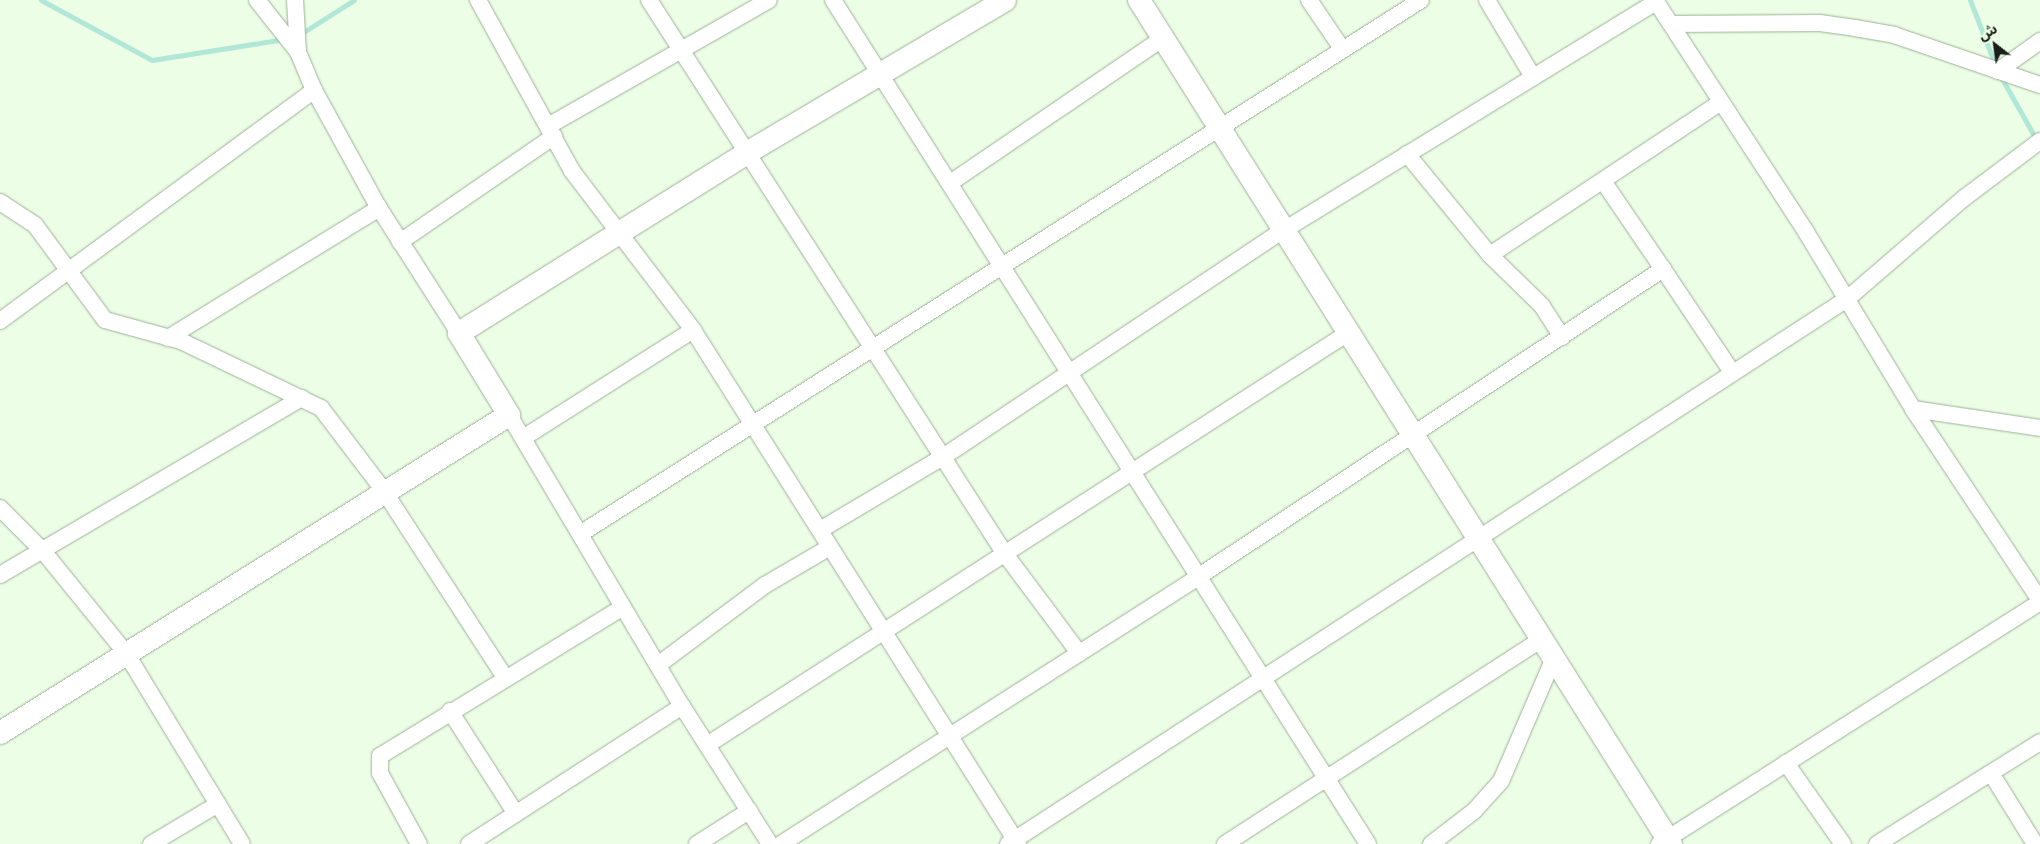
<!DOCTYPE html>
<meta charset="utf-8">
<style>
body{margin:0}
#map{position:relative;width:2040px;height:844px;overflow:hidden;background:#ecffe6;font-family:Raleway,"Noto Sans Arabic",sans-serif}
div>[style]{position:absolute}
.stream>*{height:5px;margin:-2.5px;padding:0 2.5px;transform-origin:2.5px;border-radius:2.5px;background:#b0e7d6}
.roads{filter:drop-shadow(0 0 1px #9eaf98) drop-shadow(0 0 1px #9eaf98)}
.street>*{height:16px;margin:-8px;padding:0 8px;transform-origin:8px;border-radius:8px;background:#fff}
.secondary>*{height:22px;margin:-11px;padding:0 11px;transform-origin:11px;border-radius:11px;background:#fff}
span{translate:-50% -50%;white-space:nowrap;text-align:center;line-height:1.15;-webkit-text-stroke:4px #ecffe6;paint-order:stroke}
.north{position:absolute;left:1970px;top:20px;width:50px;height:50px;-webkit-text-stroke:4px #ecffe6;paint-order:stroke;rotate:330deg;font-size:14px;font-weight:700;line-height:20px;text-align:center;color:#191f16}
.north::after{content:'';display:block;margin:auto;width:18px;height:22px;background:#191f16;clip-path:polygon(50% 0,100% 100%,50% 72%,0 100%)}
</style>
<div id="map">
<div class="stream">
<div style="left:41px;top:0;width:126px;rotate:28.4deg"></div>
<div style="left:152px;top:60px;width:134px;rotate:-9deg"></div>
<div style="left:1970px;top:0;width:72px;rotate:68.8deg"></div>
<div style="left:299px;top:35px;width:65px;rotate:-32.5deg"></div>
<div style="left:2001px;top:77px;width:71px;rotate:60.6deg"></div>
</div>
<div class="roads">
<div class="street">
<div style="left:257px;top:0;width:66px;rotate:51.7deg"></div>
<div style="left:295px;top:0;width:52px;rotate:86.7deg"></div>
<div style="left:298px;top:52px;width:41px;rotate:67.2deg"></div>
<div style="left:314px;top:90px;width:135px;rotate:61.2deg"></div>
<div style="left:379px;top:208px;width:148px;rotate:57.4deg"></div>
<div style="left:478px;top:0;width:195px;rotate:61.2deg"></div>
<div style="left:572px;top:171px;width:200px;rotate:52.7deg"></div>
<div style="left:693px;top:330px;width:608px;rotate:57.7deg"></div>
<div style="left:649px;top:0;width:659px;rotate:57.28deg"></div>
<div style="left:1005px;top:554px;width:124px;rotate:53.2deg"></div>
<div style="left:833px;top:0;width:999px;rotate:57.63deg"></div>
<div style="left:1309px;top:0;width:60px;rotate:55.8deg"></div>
<div style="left:1487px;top:0;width:90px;rotate:59.1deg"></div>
<div style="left:1655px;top:0;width:277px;rotate:56.9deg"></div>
<div style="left:1806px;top:232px;width:207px;rotate:58.8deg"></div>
<div style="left:1913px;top:409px;width:229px;rotate:56.4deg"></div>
<div style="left:1671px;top:24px;width:149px;rotate:-0.4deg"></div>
<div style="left:1820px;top:23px;width:35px;rotate:8deg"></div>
<div style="left:1855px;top:28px;width:40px;rotate:10deg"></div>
<div style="left:1894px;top:35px;width:154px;rotate:18.9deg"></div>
<div style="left:1998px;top:71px;width:52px;rotate:-35.5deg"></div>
<div style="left:548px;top:126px;width:254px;rotate:-29.7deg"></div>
<div style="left:1407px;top:154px;width:131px;rotate:50.6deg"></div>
<div style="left:1490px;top:255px;width:73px;rotate:44.4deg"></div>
<div style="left:1542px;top:306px;width:37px;rotate:57deg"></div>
<div style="left:1603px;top:181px;width:107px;rotate:55.7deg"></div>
<div style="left:950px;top:183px;width:258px;rotate:-34.2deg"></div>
<div style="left:0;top:202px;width:42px;rotate:33.3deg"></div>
<div style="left:35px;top:225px;width:118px;rotate:53.6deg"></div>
<div style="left:105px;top:320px;width:79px;rotate:15.4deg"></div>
<div style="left:181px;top:341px;width:155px;rotate:25.6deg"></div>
<div style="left:321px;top:408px;width:104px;rotate:52.8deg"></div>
<div style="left:384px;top:491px;width:221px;rotate:57deg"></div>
<div style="left:400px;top:242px;width:187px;rotate:-34.5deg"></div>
<div style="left:1490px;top:255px;width:277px;rotate:-33.5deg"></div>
<div style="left:0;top:321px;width:390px;rotate:-36.3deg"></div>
<div style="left:168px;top:338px;width:248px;rotate:-31.6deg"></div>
<div style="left:1913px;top:409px;width:128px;rotate:8.5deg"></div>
<div style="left:509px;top:415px;width:339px;rotate:59.3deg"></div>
<div style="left:682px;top:706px;width:164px;rotate:57.5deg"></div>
<div style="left:523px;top:438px;width:201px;rotate:-32.4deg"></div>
<div style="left:0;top:508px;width:61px;rotate:45deg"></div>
<div style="left:43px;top:551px;width:132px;rotate:50.9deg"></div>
<div style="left:126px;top:653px;width:223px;rotate:58.7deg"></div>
<div style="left:820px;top:530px;width:143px;rotate:-30.7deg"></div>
<div style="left:943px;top:457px;width:410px;rotate:-33.7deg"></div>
<div style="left:1284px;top:230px;width:436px;rotate:-31.5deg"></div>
<div style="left:580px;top:534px;width:996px;rotate:-32.41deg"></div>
<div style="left:0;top:575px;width:350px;rotate:-30.4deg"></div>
<div style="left:658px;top:665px;width:134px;rotate:-36.8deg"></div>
<div style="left:765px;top:585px;width:75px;rotate:-30.3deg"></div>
<div style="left:450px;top:711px;width:122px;rotate:57.3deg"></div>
<div style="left:707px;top:745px;width:762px;rotate:-32.73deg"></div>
<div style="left:1786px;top:763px;width:99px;rotate:54.9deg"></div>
<div style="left:1991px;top:773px;width:84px;rotate:58.2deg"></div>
<div style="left:151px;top:844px;width:78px;rotate:-30.8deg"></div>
<div style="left:419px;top:844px;width:81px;rotate:-118.8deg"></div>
<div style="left:380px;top:773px;width:17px;rotate:-90deg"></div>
<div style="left:380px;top:756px;width:285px;rotate:-31.5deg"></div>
<div style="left:469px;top:844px;width:254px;rotate:-32.9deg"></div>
<div style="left:697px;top:844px;width:62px;rotate:-32.4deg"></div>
<div style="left:781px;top:844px;width:495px;rotate:-32.6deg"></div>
<div style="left:1198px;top:577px;width:558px;rotate:-33.52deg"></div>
<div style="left:1663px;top:269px;width:124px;rotate:56.2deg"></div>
<div style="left:1008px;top:844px;width:1000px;rotate:-33.01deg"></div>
<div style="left:1847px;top:299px;width:155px;rotate:-40.8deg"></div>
<div style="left:1964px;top:198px;width:95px;rotate:-36.9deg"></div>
<div style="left:1225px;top:844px;width:378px;rotate:-32.9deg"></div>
<div style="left:1431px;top:844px;width:54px;rotate:-37.5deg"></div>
<div style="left:1474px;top:811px;width:40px;rotate:-48deg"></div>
<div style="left:1501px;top:781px;width:134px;rotate:-66.7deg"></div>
<div style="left:1659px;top:844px;width:451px;rotate:-32.4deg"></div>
<div style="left:1877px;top:844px;width:192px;rotate:-32deg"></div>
</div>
<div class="secondary">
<div style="left:1139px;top:0;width:998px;rotate:57.78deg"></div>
<div style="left:0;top:733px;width:600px;rotate:-32deg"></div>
<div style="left:509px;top:415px;width:96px;rotate:-121.4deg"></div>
<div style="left:459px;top:333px;width:337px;rotate:-32deg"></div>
<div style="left:745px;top:154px;width:302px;rotate:-30.6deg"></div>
</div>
</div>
<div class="north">ش</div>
</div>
